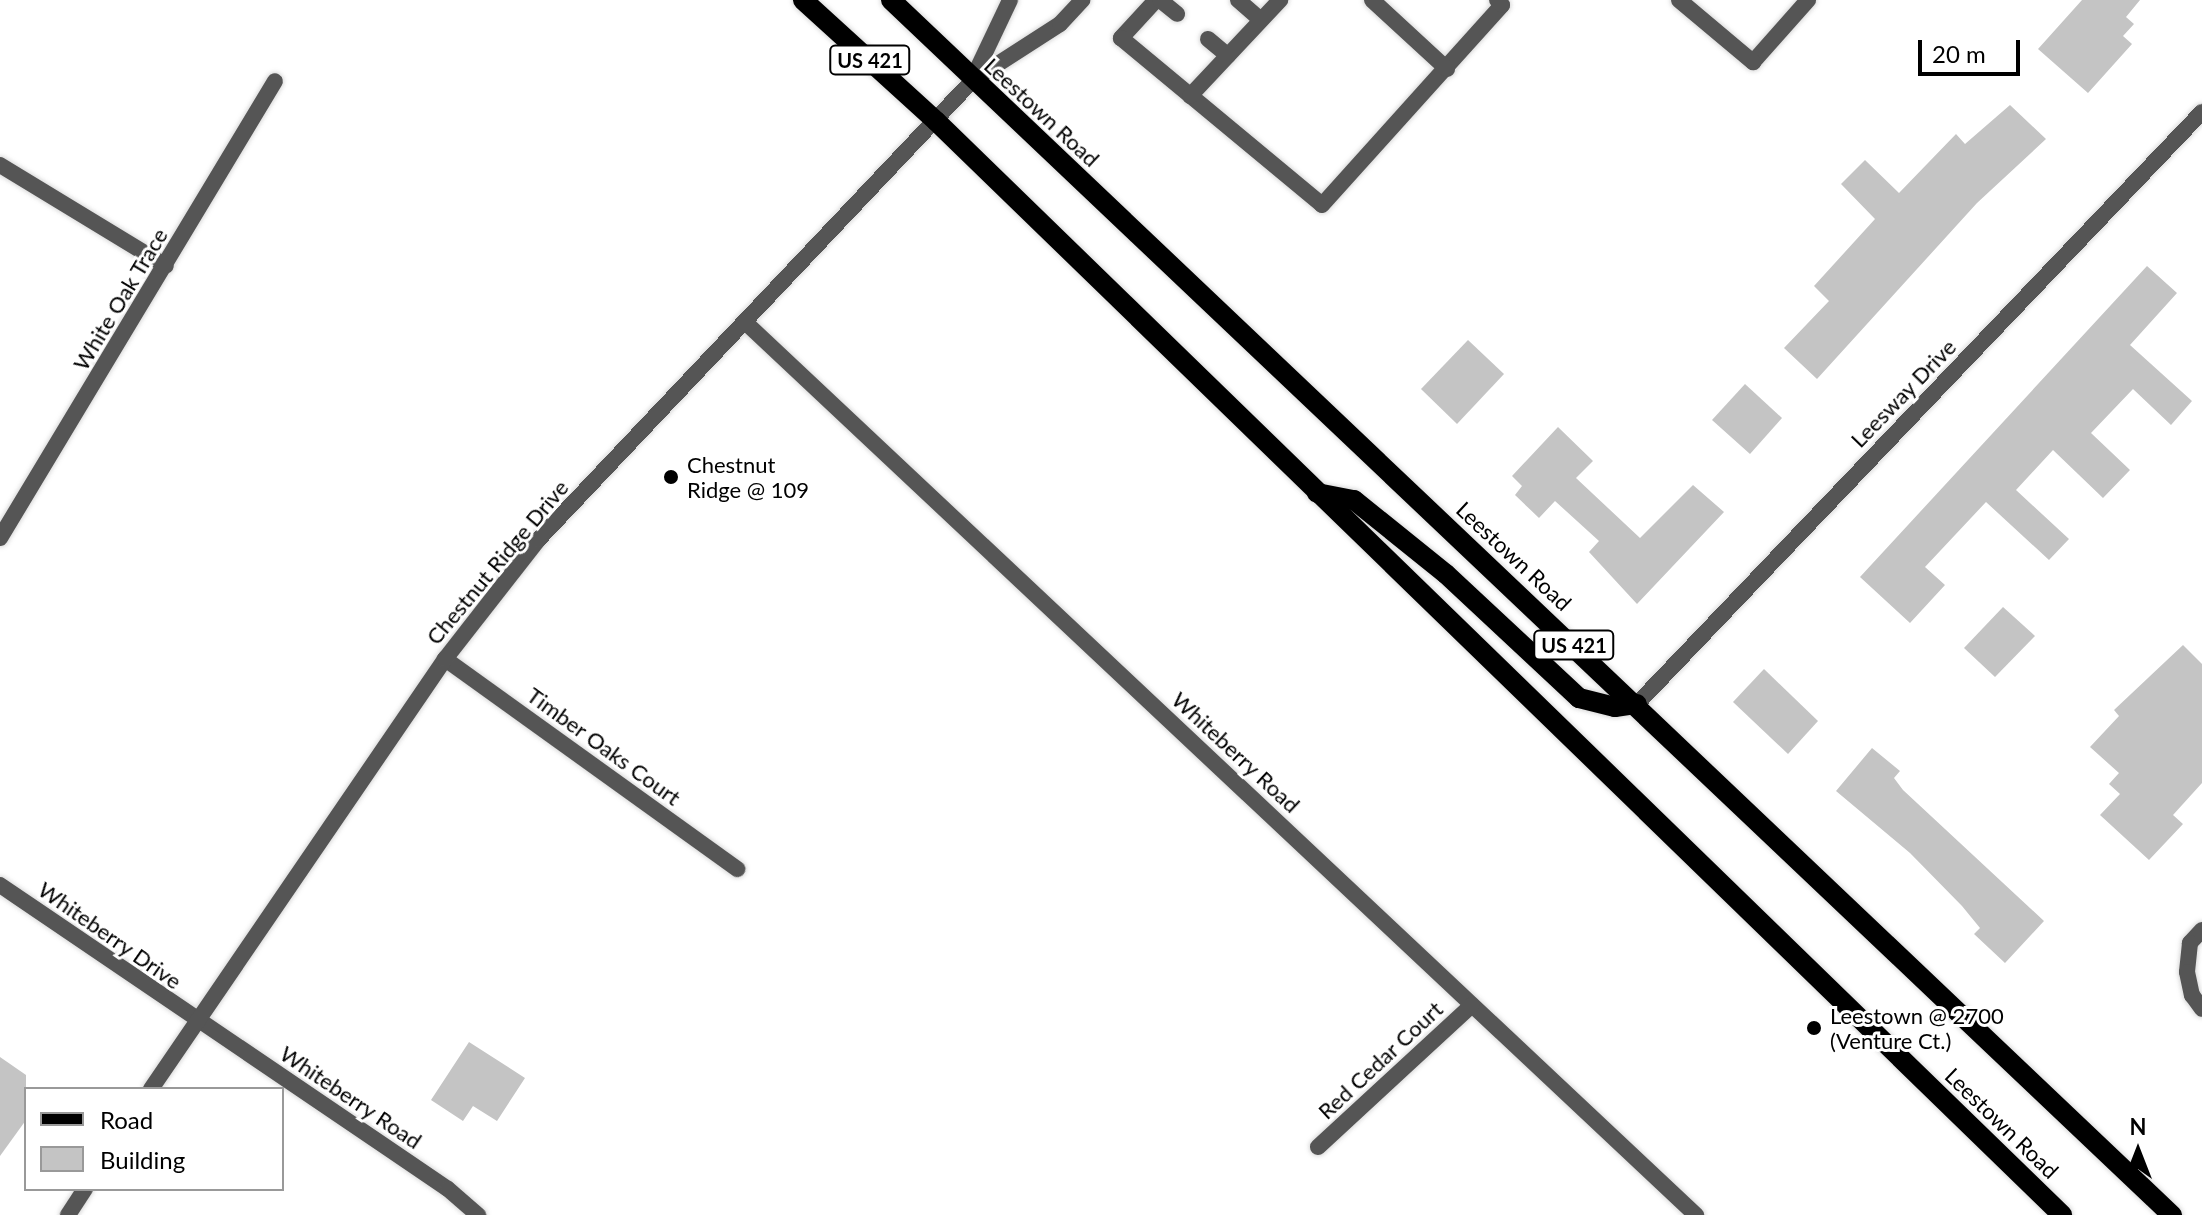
<!DOCTYPE html>
<style>
body{margin:0}
#map{position:relative;width:2202px;height:1215px;overflow:hidden;background:#fff;font-family:Lato,sans-serif}
div>[style]{position:absolute}
.building>*{inset:0;background:#c4c4c4}
.roads{filter:drop-shadow(0 0 2px #dbdbdb) drop-shadow(0 0 2px #dbdbdb)}
.lane>*{height:16px;margin:-8px;padding:0 8px;transform-origin:8px;border-radius:8px;background:#555}
.street>*{height:16px;margin:-8px;padding:0 8px;transform-origin:8px;border-radius:8px;background:#555}
.primary>*{height:20px;margin:-10px;padding:0 10px;transform-origin:10px;border-radius:10px;background:#000}
.dots>*{width:22px;height:22px;translate:-50% -50%;box-sizing:border-box;border:4px solid #fff;border-radius:50%}
span{translate:-50% -50%;white-space:nowrap;text-align:center;line-height:1.15;-webkit-text-stroke:6px #fff;paint-order:stroke}
.shield-label span{padding:2px 6px;background:#fff;border:2px solid;border-radius:6px;-webkit-text-stroke-width:0}
.shield-label{font-size:20px;color:#000;font-weight:700}
.street-label{font-size:22px;color:#000}
.poi-label{font-size:22px;color:#000}
.left{translate:0 -50%;text-align:left}
.legend{position:absolute;left:24px;top:1087px;width:260px;height:104px;box-sizing:border-box;background:#fff;border:2px solid #999;margin:0;padding:10px 14px;list-style:none;font-size:24px;color:#000}
.legend li{display:flex;align-items:center;gap:16px;height:40px}
.legend b{width:40px;border:2px solid #999}
.north{position:absolute;left:2098px;top:1111px;width:80px;height:80px;-webkit-text-stroke:6px #fff;paint-order:stroke;rotate:0deg;font-size:22px;font-weight:700;line-height:32px;text-align:center;color:#000}
.north::after{content:'';display:block;margin:auto;width:28px;height:36px;background:#000;clip-path:polygon(50% 0,100% 100%,50% 72%,0 100%)}
.scale{position:absolute;left:1918px;top:40px;width:102px;height:36px;box-sizing:border-box;border:4px solid #000;border-top:0;padding-left:10px;font-size:24px;line-height:28px;white-space:nowrap;color:#000;-webkit-text-stroke:6px #fff;paint-order:stroke}
</style>
<div id="map">
<div class="building">
<div style="clip-path:polygon(2082px 0,2140px 0,2126px 17px,2134px 24px,2123px 36px,2132px 44px,2088px 93px,2038px 49px)"></div>
<div style="clip-path:polygon(2010px 105px,2046px 139px,1977px 203px,1817px 379px,1784px 348px,1829px 301px,1814px 286px,1875px 219px,1841px 184px,1865px 160px,1899px 193px,1956px 134px,1965px 144px)"></div>
<div style="clip-path:polygon(2147px 266px,2177px 293px,2130px 345px,2192px 401px,2171px 425px,2133px 389px,2091px 433px,2130px 470px,2103px 498px,2053px 450px,2016px 490px,2069px 539px,2049px 560px,1986px 502px,1925px 567px,1945px 585px,1910px 623px,1860px 577px)"></div>
<div style="clip-path:polygon(1468px 340px,1504px 374px,1457px 424px,1421px 389px)"></div>
<div style="clip-path:polygon(1745px 384px,1782px 418px,1750px 454px,1712px 420px)"></div>
<div style="clip-path:polygon(1558px 427px,1593px 461px,1576px 478px,1640px 538px,1693px 485px,1724px 512px,1637px 604px,1589px 552px,1599px 541px,1555px 501px,1539px 518px,1515px 495px,1522px 486px,1512px 476px)"></div>
<div style="clip-path:polygon(2003px 607px,2035px 636px,1995px 677px,1964px 648px)"></div>
<div style="clip-path:polygon(2183px 645px,2202px 664px,2202px 783px,2173px 815px,2183px 824px,2149px 860px,2100px 815px,2120px 794px,2109px 784px,2119px 773px,2090px 747px,2119px 716px,2114px 710px)"></div>
<div style="clip-path:polygon(1764px 669px,1818px 721px,1788px 754px,1733px 702px)"></div>
<div style="clip-path:polygon(1872px 748px,1900px 771px,1894px 778px,1903px 790px,2044px 921px,2005px 963px,1974px 934px,1980px 928px,1962px 906px,1910px 853px,1836px 791px)"></div>
<div style="clip-path:polygon(469px 1042px,525px 1078px,497px 1121px,473px 1106px,463px 1121px,431px 1100px)"></div>
<div style="clip-path:polygon(0 1057px,26px 1075px,26px 1120px,0 1156px)"></div>
</div>
<div class="roads">
<div class="lane">
<div style="left:1156px;top:0;width:52px;rotate:132.6deg"></div>
<div style="left:1121px;top:38px;width:261px;rotate:39.7deg"></div>
<div style="left:1322px;top:205px;width:269px;rotate:-48deg"></div>
<div style="left:1502px;top:5px;width:7px;rotate:-135deg"></div>
<div style="left:1160px;top:0;width:22px;rotate:39deg"></div>
<div style="left:1238px;top:0;width:30px;rotate:41deg"></div>
<div style="left:1372px;top:0;width:102px;rotate:42.6deg"></div>
<div style="left:1208px;top:39px;width:26px;rotate:40deg"></div>
<div style="left:1753px;top:62px;width:83px;rotate:-48.4deg"></div>
<div style="left:1190px;top:96px;width:132px;rotate:-46.8deg"></div>
</div>
<div class="street">
<div style="left:1679px;top:0;width:97px;rotate:40deg"></div>
<div style="left:973px;top:78px;width:86px;rotate:-64.6deg"></div>
<div style="left:0;top:165px;width:194px;rotate:31.3deg"></div>
<div style="left:745px;top:322px;width:1305px;rotate:43.2deg"></div>
<div style="left:0;top:538px;width:533px;rotate:-58.96deg"></div>
<div style="left:445px;top:659px;width:360px;rotate:35.7deg"></div>
<div style="left:1637px;top:704px;width:818px;rotate:-46.34deg"></div>
<div style="left:0;top:885px;width:541px;rotate:34.16deg"></div>
<div style="left:448px;top:1189px;width:40px;rotate:41deg"></div>
<div style="left:2202px;top:930px;width:18px;rotate:133deg"></div>
<div style="left:2190px;top:943px;width:29px;rotate:96deg"></div>
<div style="left:2187px;top:972px;width:24px;rotate:78deg"></div>
<div style="left:2192px;top:995px;width:17px;rotate:54deg"></div>
<div style="left:151px;top:1089px;width:521px;rotate:-55.64deg"></div>
<div style="left:445px;top:659px;width:151px;rotate:-52deg"></div>
<div style="left:538px;top:540px;width:633px;rotate:-46.6deg"></div>
<div style="left:973px;top:80px;width:103px;rotate:-32.8deg"></div>
<div style="left:1060px;top:24px;width:33px;rotate:-47deg"></div>
<div style="left:1318px;top:1147px;width:209px;rotate:-42.7deg"></div>
<div style="left:68px;top:1215px;width:31px;rotate:-57deg"></div>
</div>
<div class="primary">
<div style="left:803px;top:0;width:180px;rotate:42.3deg"></div>
<div style="left:936px;top:121px;width:1570px;rotate:44.17deg"></div>
<div style="left:891px;top:0;width:1766px;rotate:43.49deg"></div>
<div style="left:1317px;top:493px;width:38px;rotate:11deg"></div>
<div style="left:1354px;top:500px;width:118px;rotate:38.8deg"></div>
<div style="left:1446px;top:574px;width:182px;rotate:43deg"></div>
<div style="left:1579px;top:698px;width:37px;rotate:14deg"></div>
<div style="left:1615px;top:707px;width:22px;rotate:-8deg"></div>
</div>
</div>
<div class="dots">
<div style="left:671px;top:477px;background:#000"></div>
<div style="left:1814px;top:1028px;background:#000"></div>
</div>
<div class="shield-label">
<span style="left:870px;top:60px">US 421</span>
<span style="left:1574px;top:645px">US 421</span>
</div>
<div class="street-label">
<span style="left:1042px;top:112px;rotate:43deg">Leestown Road</span>
<span style="left:120px;top:299px;rotate:-59deg">White Oak Trace</span>
<span style="left:1903px;top:393px;rotate:-46deg">Leesway Drive</span>
<span style="left:1514px;top:556px;rotate:43deg">Leestown Road</span>
<span style="left:497px;top:562px;rotate:-50deg">Chestnut Ridge Drive</span>
<span style="left:604px;top:746px;rotate:36deg">Timber Oaks Court</span>
<span style="left:1236px;top:752px;rotate:43deg">Whiteberry Road</span>
<span style="left:110px;top:935px;rotate:35deg">Whiteberry Drive</span>
<span style="left:1380px;top:1060px;rotate:-43deg">Red Cedar Court</span>
<span style="left:351px;top:1097px;rotate:34deg">Whiteberry Road</span>
<span style="left:2002px;top:1123px;rotate:44deg">Leestown Road</span>
</div>
<div class="poi-label">
<span class="left" style="left:687px;top:477px">Chestnut<br>Ridge @ 109</span>
<span class="left" style="left:1830px;top:1028px">Leestown @ 2700<br>(Venture Ct.)</span>
</div>
<ul class="legend">
<li><b style="height:10px;background:#000"></b>Road</li>
<li><b style="height:22px;background:#c4c4c4"></b>Building</li>
</ul>
<div class="north">N</div>
<div class="scale">20 m</div>
</div>
